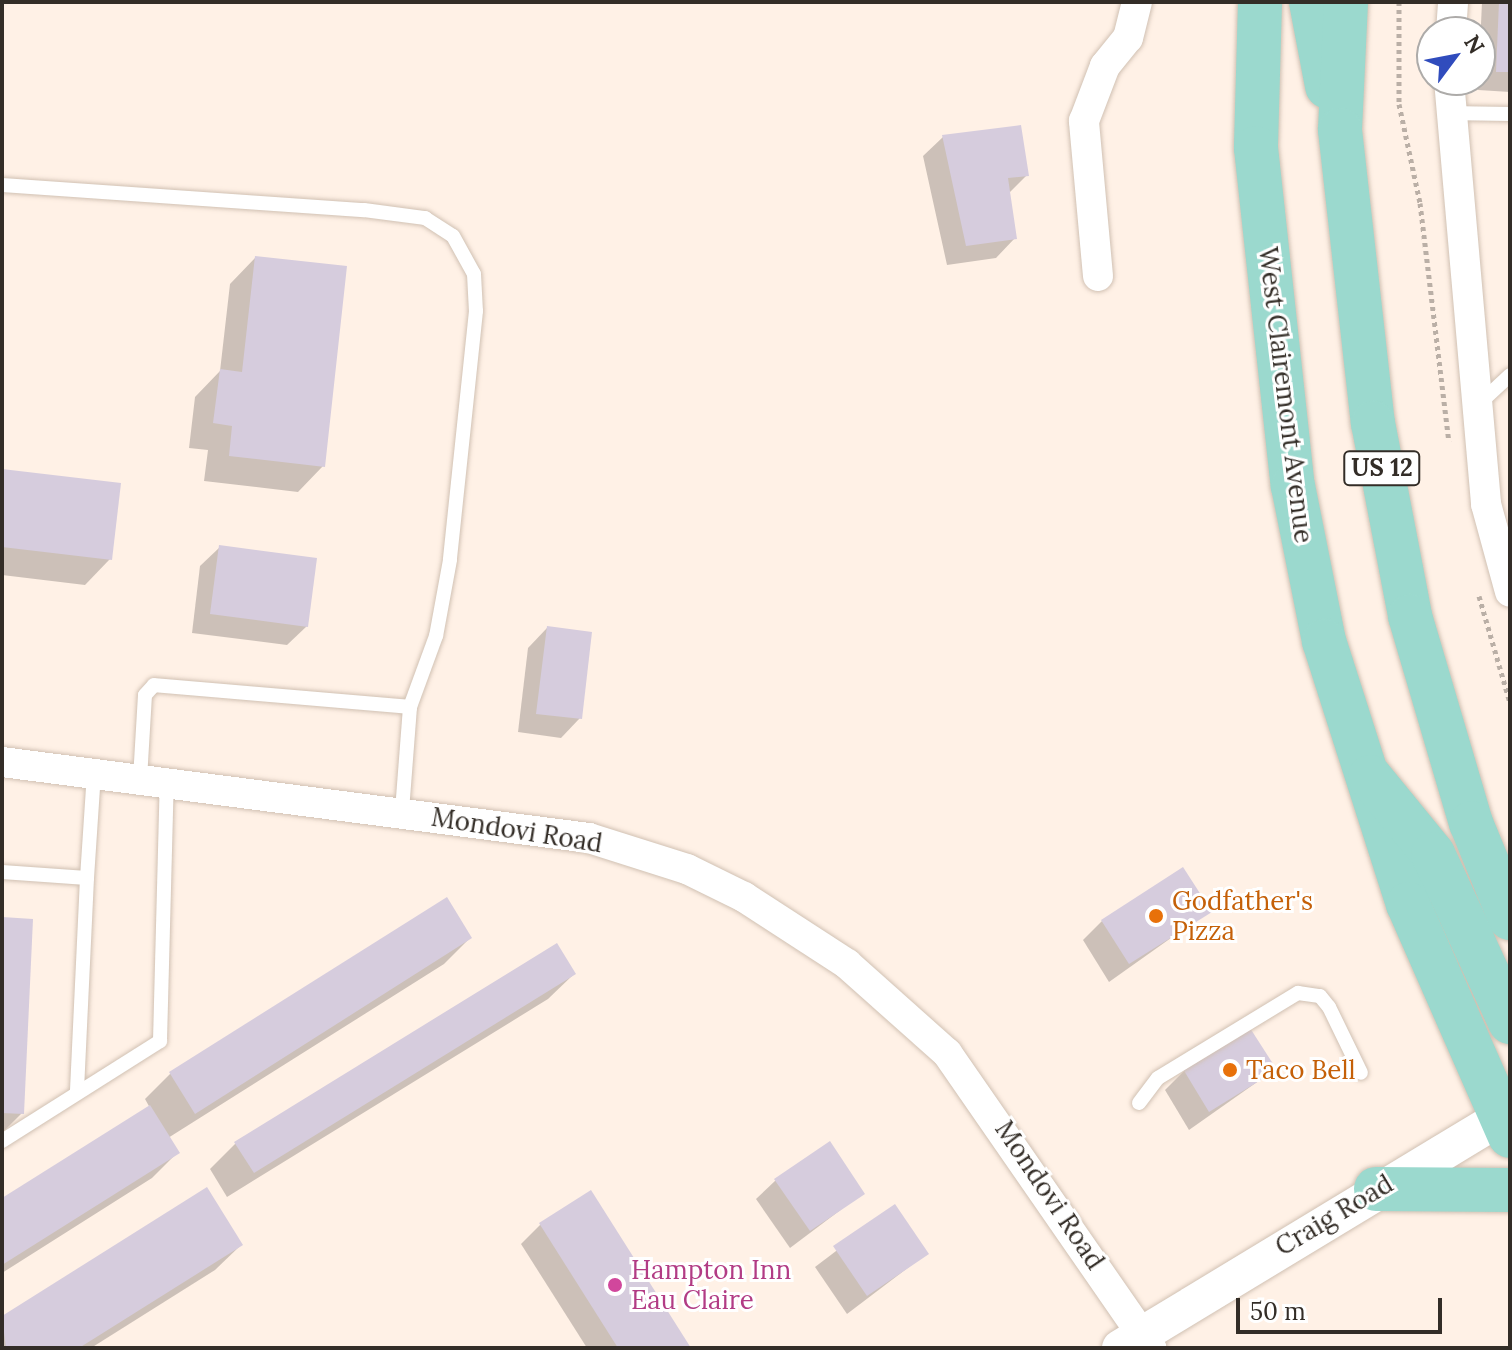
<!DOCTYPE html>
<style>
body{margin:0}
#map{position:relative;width:1512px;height:1350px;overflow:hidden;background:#fff1e6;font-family:Lora,serif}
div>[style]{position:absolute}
.shadow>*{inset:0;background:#0003}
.building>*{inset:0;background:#d6ccdd}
.path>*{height:5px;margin-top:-2.5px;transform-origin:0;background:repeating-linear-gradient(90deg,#baafa6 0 4px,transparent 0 8px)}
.roads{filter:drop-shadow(0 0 2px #d1c1b3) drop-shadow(0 0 2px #d1c1b3)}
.service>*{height:14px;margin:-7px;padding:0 7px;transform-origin:7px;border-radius:7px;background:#fff}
.minor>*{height:30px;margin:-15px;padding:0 15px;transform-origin:15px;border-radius:15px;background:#fff}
.tertiary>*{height:36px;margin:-18px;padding:0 18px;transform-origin:18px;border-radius:18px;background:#fff}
.primary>*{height:44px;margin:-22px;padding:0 22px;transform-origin:22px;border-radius:22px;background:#9bd9ce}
.dots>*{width:22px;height:22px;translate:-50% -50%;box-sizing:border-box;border:4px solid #fff;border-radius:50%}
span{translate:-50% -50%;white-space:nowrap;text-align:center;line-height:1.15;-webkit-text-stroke:6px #fff;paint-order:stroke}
.shield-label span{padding:2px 6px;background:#fff;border:2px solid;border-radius:6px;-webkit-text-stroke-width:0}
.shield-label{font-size:24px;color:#332d27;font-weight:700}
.street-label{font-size:26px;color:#332d27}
.food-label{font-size:26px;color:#c56008}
.left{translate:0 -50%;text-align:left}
.hotel-label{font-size:26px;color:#b23c85}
.frame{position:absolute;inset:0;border:4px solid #332d27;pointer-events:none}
.north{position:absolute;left:1416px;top:16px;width:80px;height:80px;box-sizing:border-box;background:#fff;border:2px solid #adaba9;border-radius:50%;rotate:58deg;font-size:22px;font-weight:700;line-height:32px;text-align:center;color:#332d27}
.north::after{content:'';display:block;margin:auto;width:28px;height:36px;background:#304cbd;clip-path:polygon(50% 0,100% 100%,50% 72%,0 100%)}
.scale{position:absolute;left:1236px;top:1298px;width:206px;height:36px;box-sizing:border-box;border:4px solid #332d27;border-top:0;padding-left:10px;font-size:24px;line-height:28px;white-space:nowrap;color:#332d27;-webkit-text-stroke:6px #fff;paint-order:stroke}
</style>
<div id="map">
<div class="shadow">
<div style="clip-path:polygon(1482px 2px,1510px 2px,1510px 92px,1478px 90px)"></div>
<div style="clip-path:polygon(943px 137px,1027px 175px,1008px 194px,1015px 238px,996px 258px,947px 265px,923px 156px)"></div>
<div style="clip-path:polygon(255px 258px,323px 466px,298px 492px,204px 481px,208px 450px,189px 448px,195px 397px,220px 371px,230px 284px)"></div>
<div style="clip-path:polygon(2px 471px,110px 559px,85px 585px,2px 575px)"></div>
<div style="clip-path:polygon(220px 547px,307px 626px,287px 645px,192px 633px,200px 566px)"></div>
<div style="clip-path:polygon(547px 628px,580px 718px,561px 738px,518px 732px,528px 648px)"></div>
<div style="clip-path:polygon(1209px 911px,1109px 982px,1083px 940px,1102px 921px)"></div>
<div style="clip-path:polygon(2px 919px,22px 1113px,2px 1133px)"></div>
<div style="clip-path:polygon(470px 938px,444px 964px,168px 1138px,177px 1153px,152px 1178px,2px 1273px,2px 1201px,150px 1108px,145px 1099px,170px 1074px)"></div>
<div style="clip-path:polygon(574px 974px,548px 999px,227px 1197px,210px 1169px,235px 1144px)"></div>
<div style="clip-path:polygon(1274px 1070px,1189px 1130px,1165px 1090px,1184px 1071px)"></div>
<div style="clip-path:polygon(776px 1180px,863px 1193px,790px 1248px,756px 1199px)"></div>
<div style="clip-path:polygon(207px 1190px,241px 1245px,215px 1270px,91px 1348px,2px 1348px,2px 1318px)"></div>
<div style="clip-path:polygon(894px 1207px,926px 1254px,847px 1314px,815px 1267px)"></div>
<div style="clip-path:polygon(541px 1224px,688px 1348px,587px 1348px,521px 1244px)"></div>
</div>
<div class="building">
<div style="clip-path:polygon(1499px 2px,1510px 2px,1510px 72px,1496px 72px)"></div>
<div style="clip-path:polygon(1021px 125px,1029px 176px,1008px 178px,1017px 239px,966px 246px,942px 135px)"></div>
<div style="clip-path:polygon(255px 256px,347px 266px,325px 467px,229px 456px,232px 426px,213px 423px,220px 369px,242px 372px)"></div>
<div style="clip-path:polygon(2px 469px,121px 483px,112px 560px,2px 547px)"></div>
<div style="clip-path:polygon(219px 545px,317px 558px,308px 627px,210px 614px)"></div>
<div style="clip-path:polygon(547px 626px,592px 632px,582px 719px,536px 714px)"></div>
<div style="clip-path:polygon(1183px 867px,1212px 912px,1129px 964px,1101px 920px)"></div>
<div style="clip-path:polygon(447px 897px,472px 938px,195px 1114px,169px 1072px)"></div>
<div style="clip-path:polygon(2px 917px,33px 919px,24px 1114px,2px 1113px)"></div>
<div style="clip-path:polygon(557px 943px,576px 974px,254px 1173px,234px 1142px)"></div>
<div style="clip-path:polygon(1250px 1028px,1277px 1070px,1209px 1112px,1183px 1069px)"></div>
<div style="clip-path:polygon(150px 1105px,180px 1153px,2px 1265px,2px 1198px)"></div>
<div style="clip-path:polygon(830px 1141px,865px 1194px,810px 1231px,774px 1179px)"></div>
<div style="clip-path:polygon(207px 1187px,243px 1245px,79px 1348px,6px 1348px,2px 1316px)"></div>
<div style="clip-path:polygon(591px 1190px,691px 1348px,618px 1348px,539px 1223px)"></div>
<div style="clip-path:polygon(895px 1204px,929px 1254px,867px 1296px,833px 1246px)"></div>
</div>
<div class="path">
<div style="left:1399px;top:2px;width:102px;rotate:90deg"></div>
<div style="left:1399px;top:104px;width:101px;rotate:78deg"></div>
<div style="left:1420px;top:203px;width:240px;rotate:83.1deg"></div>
<div style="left:1479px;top:596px;width:111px;rotate:73.8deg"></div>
</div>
<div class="roads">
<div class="service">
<div style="left:1447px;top:113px;width:63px;rotate:0.9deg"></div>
<div style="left:2px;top:185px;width:363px;rotate:4deg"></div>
<div style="left:364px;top:210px;width:62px;rotate:7.5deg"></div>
<div style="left:425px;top:218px;width:33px;rotate:33deg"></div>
<div style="left:453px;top:236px;width:43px;rotate:61.1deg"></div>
<div style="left:474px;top:274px;width:37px;rotate:87deg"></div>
<div style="left:476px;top:311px;width:250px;rotate:96deg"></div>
<div style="left:450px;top:560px;width:77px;rotate:100.4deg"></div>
<div style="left:436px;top:636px;width:76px;rotate:110.1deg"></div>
<div style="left:1479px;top:404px;width:42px;rotate:-43.1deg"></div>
<div style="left:140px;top:779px;width:84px;rotate:-86.6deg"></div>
<div style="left:145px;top:695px;width:13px;rotate:-48deg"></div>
<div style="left:154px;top:685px;width:257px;rotate:4.9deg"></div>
<div style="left:410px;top:707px;width:105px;rotate:94.4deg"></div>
<div style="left:2px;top:872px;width:85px;rotate:4deg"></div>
<div style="left:87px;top:878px;width:215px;rotate:92.7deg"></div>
<div style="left:87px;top:878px;width:105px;rotate:-86.2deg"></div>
<div style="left:1139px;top:1103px;width:31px;rotate:-53deg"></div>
<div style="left:1158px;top:1078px;width:164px;rotate:-31.3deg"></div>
<div style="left:1298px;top:993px;width:22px;rotate:8deg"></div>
<div style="left:1320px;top:996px;width:14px;rotate:51deg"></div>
<div style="left:1329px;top:1007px;width:73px;rotate:64.1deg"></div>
<div style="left:2px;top:1141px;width:187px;rotate:-32.3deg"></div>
<div style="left:160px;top:1041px;width:259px;rotate:-88.5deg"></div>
</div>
<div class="minor">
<div style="left:1451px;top:32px;width:30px;rotate:-86deg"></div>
<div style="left:1449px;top:80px;width:426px;rotate:85deg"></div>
<div style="left:1486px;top:504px;width:91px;rotate:74.7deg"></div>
<div style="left:1098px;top:276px;width:156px;rotate:-95.2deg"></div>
<div style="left:1084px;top:121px;width:59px;rotate:-69.1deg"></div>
<div style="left:1105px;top:66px;width:36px;rotate:-51deg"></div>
<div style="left:1128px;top:38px;width:37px;rotate:-76deg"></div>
<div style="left:2px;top:762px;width:592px;rotate:7.38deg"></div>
<div style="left:589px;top:838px;width:103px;rotate:17.6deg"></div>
<div style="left:687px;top:869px;width:64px;rotate:26.2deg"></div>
<div style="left:744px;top:897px;width:123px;rotate:33deg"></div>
<div style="left:847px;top:964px;width:134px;rotate:41.7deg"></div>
<div style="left:947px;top:1053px;width:359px;rotate:55.3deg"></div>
</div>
<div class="tertiary">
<div style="left:1120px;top:1348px;width:456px;rotate:-31.2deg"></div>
</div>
<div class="primary">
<div style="left:1260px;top:2px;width:146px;rotate:91.6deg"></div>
<div style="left:1256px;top:148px;width:340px;rotate:83.8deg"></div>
<div style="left:1293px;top:486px;width:158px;rotate:78.7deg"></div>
<div style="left:1324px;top:641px;width:276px;rotate:72.3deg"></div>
<div style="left:1408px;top:904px;width:253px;rotate:66.3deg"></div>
<div style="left:1311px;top:2px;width:86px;rotate:79.2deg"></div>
<div style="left:1346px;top:2px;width:128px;rotate:92.7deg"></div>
<div style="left:1340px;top:130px;width:295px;rotate:83.6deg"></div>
<div style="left:1373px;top:423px;width:197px;rotate:79.1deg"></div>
<div style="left:1410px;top:616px;width:216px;rotate:73.6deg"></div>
<div style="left:1471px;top:823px;width:103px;rotate:67.7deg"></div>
<div style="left:1370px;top:777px;width:99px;rotate:50.7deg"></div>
<div style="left:1433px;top:854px;width:185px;rotate:65.4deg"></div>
<div style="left:1376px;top:1189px;width:134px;rotate:0.4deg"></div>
</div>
</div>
<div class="dots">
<div style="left:1156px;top:916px;background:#e8710a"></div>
<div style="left:1230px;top:1070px;background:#e8710a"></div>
<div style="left:615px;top:1285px;background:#d1479c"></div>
</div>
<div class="shield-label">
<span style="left:1382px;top:468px">US 12</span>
</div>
<div class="street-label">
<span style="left:1286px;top:395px;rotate:83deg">West Clairemont Avenue</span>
<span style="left:517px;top:830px;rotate:9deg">Mondovi Road</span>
<span style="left:1050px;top:1195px;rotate:56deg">Mondovi Road</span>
<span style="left:1334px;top:1215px;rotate:-31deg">Craig Road</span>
</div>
<div class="food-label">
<span class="left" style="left:1172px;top:916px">Godfather's<br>Pizza</span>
<span class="left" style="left:1246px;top:1070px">Taco Bell</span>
</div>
<div class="hotel-label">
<span class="left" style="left:631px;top:1285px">Hampton Inn<br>Eau Claire</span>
</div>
<div class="frame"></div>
<div class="north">N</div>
<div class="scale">50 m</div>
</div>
